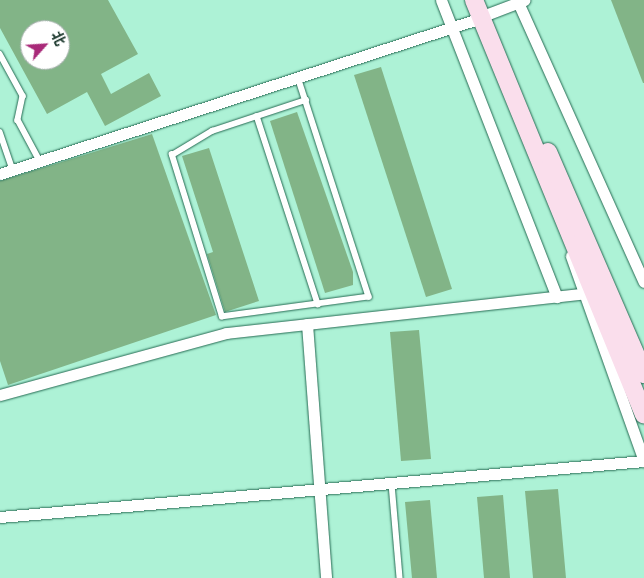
<!DOCTYPE html>
<meta charset="utf-8">
<style>
body{margin:0}
#map{position:relative;width:644px;height:578px;overflow:hidden;background:#adf2d6;font-family:"Nunito Sans","Noto Sans SC",sans-serif}
div>[style]{position:absolute}
.building>*{inset:0;background:#82b487}
.roads{filter:drop-shadow(0 0 1px #266b53) drop-shadow(0 0 1px #266b53)}
.lane>*{height:5.5px;margin:-2.75px;padding:0 2.75px;transform-origin:2.75px;border-radius:2.75px;background:#fff}
.street>*{height:11px;margin:-5.5px;padding:0 5.5px;transform-origin:5.5px;border-radius:5.5px;background:#fff}
.primary>*{height:18px;margin:-9px;padding:0 9px;transform-origin:9px;border-radius:9px;background:#fadeec}
span{translate:-50% -50%;white-space:nowrap;text-align:center;line-height:1.15;-webkit-text-stroke:4px #fff;paint-order:stroke}
.north{position:absolute;left:20px;top:20px;width:50px;height:50px;box-sizing:border-box;background:#fff;border:1px solid #a1ada8;border-radius:50%;rotate:64deg;font-size:14px;font-weight:700;line-height:20px;text-align:center;color:#143126}
.north::after{content:'';display:block;margin:auto;width:18px;height:22px;background:#a92a79;clip-path:polygon(50% 0,100% 100%,50% 72%,0 100%)}
</style>
<div id="map">
<div class="building">
<div style="clip-path:polygon(evenodd,0 0,108px 0,138px 54px,101px 74px,111px 94px,149px 73px,161px 96px,105px 126px,87px 92px,47px 114px,0 28px,0 0,30px 30px,60px 30px,60px 60px,30px 60px,30px 30px)"></div>
<div style="clip-path:polygon(611px 0,644px 0,644px 83px,643px 83px)"></div>
<div style="clip-path:polygon(381px 67px,452px 289px,426px 297px,354px 75px)"></div>
<div style="clip-path:polygon(297px 112px,353px 272px,353px 285px,325px 293px,270px 121px)"></div>
<div style="clip-path:polygon(152px 134px,216px 315px,8px 385px,0 361px,0 181px)"></div>
<div style="clip-path:polygon(209px 148px,259px 301px,225px 312px,207px 254px,213px 252px,182px 156px)"></div>
<div style="clip-path:polygon(419px 330px,431px 459px,401px 461px,390px 332px)"></div>
<div style="clip-path:polygon(558px 489px,566px 578px,533px 578px,525px 491px)"></div>
<div style="clip-path:polygon(503px 495px,510px 578px,484px 578px,477px 497px)"></div>
<div style="clip-path:polygon(430px 500px,437px 578px,412px 578px,405px 502px)"></div>
</div>
<div class="roads">
<div class="lane">
<div style="left:0;top:54px;width:48px;rotate:61.3deg"></div>
<div style="left:23px;top:96px;width:25px;rotate:102deg"></div>
<div style="left:18px;top:120px;width:47px;rotate:61.8deg"></div>
<div style="left:298px;top:77px;width:231px;rotate:72.1deg"></div>
<div style="left:369px;top:297px;width:148px;rotate:172.3deg"></div>
<div style="left:222px;top:317px;width:170px;rotate:-107.2deg"></div>
<div style="left:172px;top:155px;width:47px;rotate:-31deg"></div>
<div style="left:212px;top:131px;width:99px;rotate:-18.3deg"></div>
<div style="left:257px;top:116px;width:198px;rotate:72deg"></div>
<div style="left:0;top:132px;width:40px;rotate:71.1deg"></div>
<div style="left:392px;top:484px;width:94px;rotate:85.1deg"></div>
</div>
<div class="street">
<div style="left:441px;top:0;width:319px;rotate:68.7deg"></div>
<div style="left:517px;top:0;width:309px;rotate:65.8deg"></div>
<div style="left:488px;top:14px;width:39px;rotate:-21deg"></div>
<div style="left:0;top:174px;width:506px;rotate:-17.97deg"></div>
<div style="left:571px;top:256px;width:218px;rotate:70.4deg"></div>
<div style="left:307px;top:324px;width:255px;rotate:85.7deg"></div>
<div style="left:0;top:395px;width:234px;rotate:-15.3deg"></div>
<div style="left:226px;top:333px;width:358px;rotate:-6.3deg"></div>
<div style="left:0;top:517px;width:646px;rotate:-4.97deg"></div>
</div>
<div class="primary">
<div style="left:474px;top:0;width:448px;rotate:67.7deg"></div>
<div style="left:548px;top:152px;width:242px;rotate:66.6deg"></div>
</div>
</div>
<div class="north">北</div>
</div>
